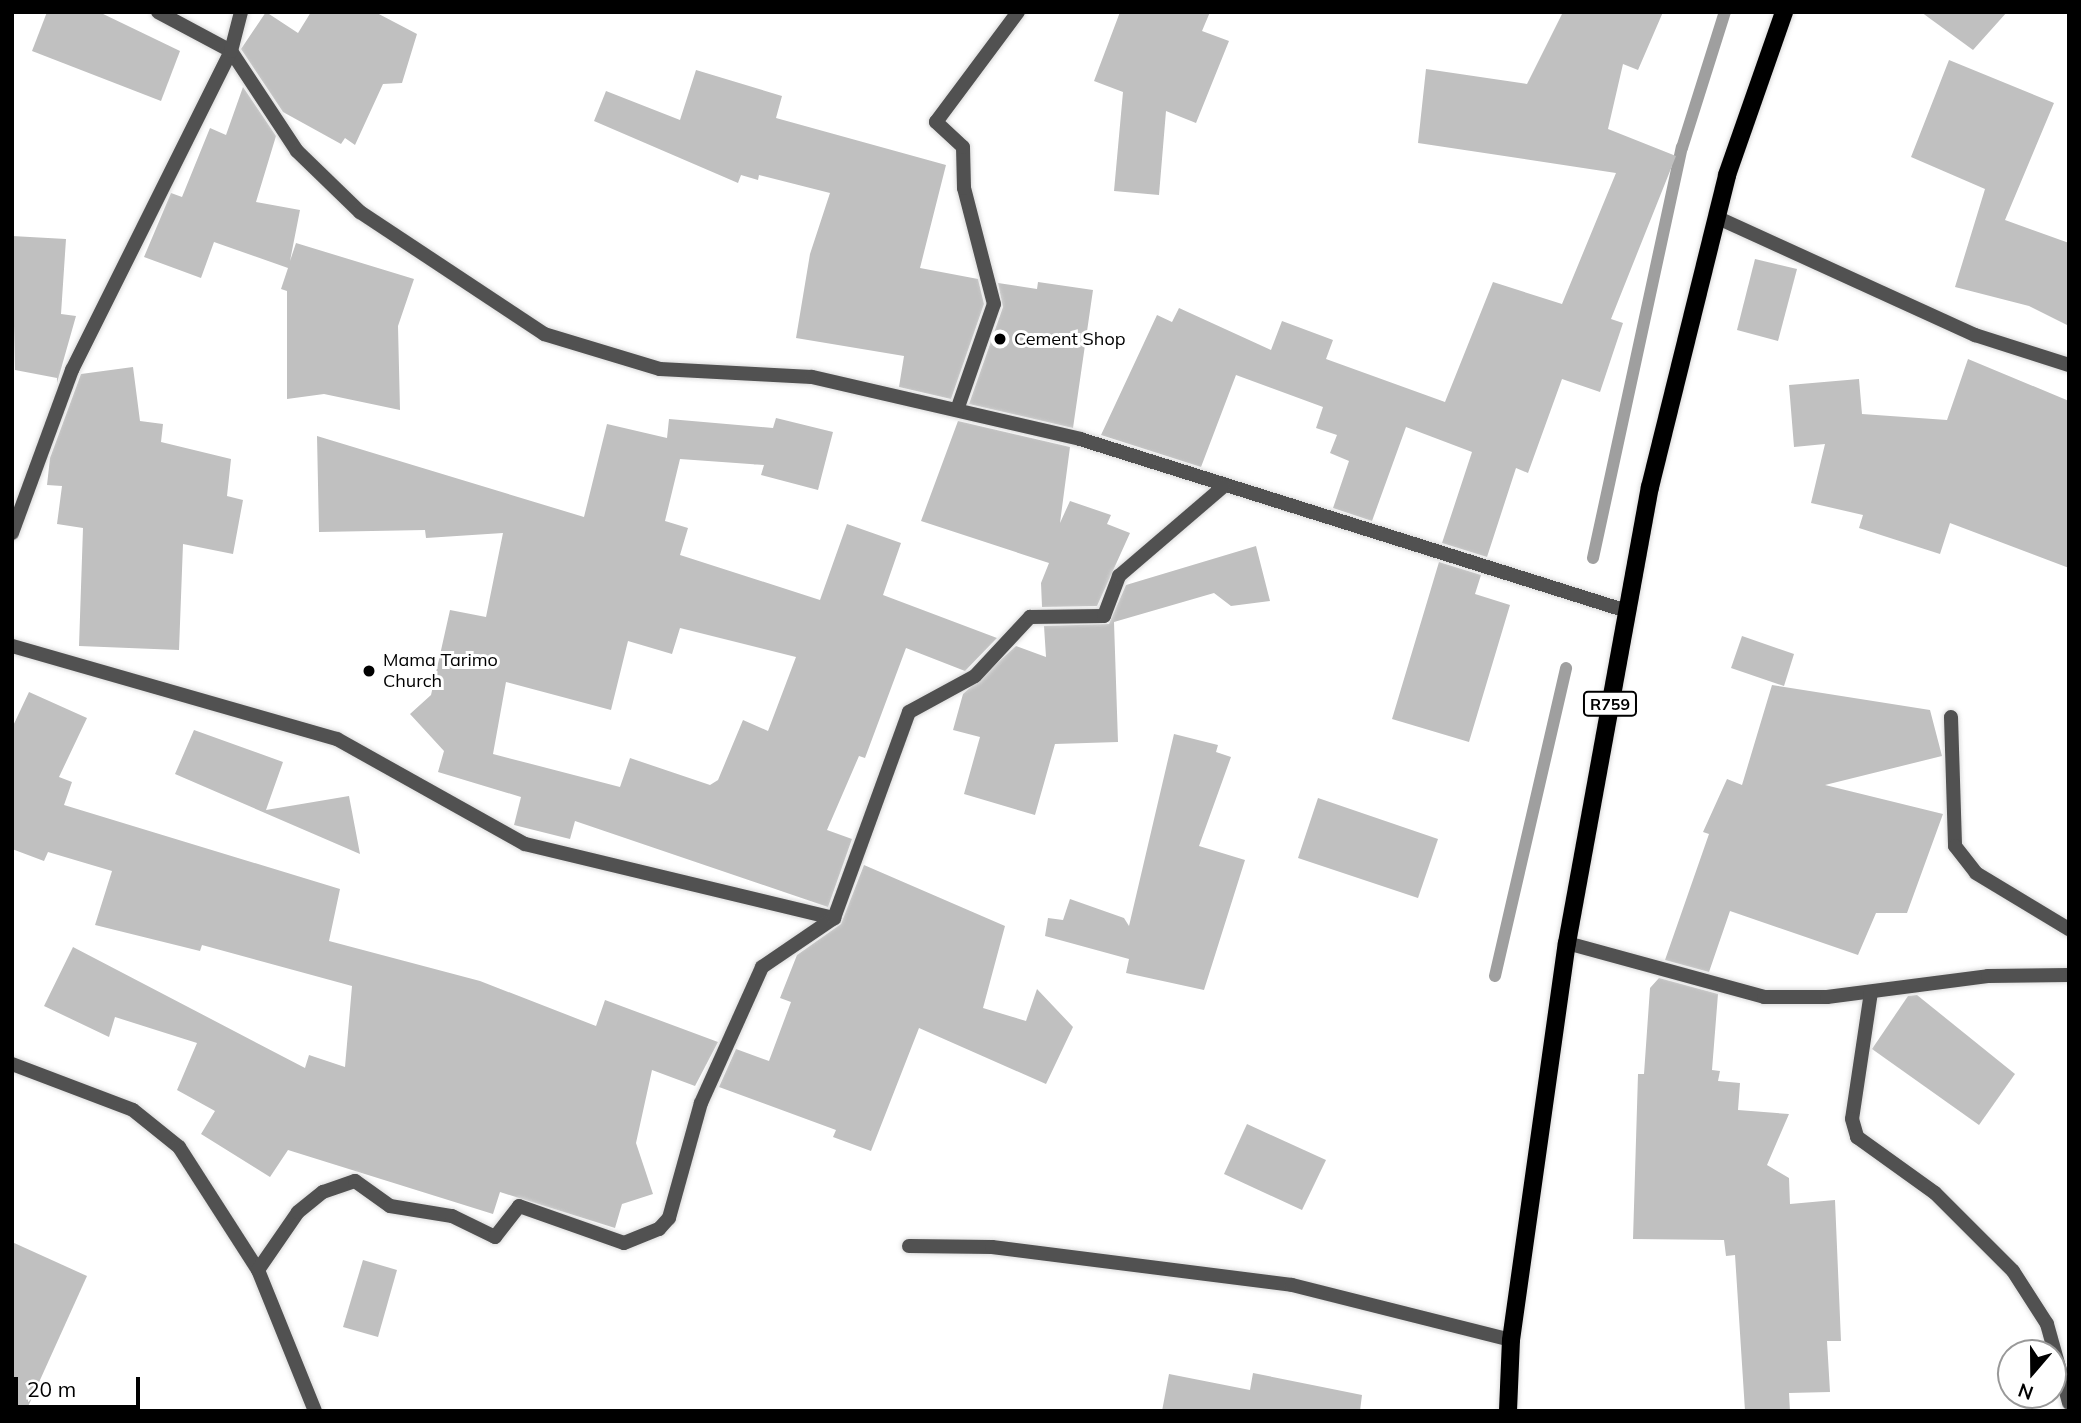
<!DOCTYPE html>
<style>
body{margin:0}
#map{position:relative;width:2081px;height:1423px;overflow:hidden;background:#fff;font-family:Mulish,sans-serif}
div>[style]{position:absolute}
.stream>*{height:12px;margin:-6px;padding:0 6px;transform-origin:6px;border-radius:6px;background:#9f9f9f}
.building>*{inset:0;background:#c0c0c0}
.roads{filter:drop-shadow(0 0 2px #dbdbdb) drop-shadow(0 0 2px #dbdbdb)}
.minor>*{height:14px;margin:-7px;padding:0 7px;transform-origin:7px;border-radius:7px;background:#515151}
.primary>*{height:18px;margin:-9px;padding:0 9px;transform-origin:9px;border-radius:9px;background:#000}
.dots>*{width:19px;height:19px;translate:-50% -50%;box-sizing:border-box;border:4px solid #fff;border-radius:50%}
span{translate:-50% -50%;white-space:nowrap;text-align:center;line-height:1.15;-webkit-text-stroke:6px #fff;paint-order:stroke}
.shield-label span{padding:2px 5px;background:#fff;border:2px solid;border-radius:5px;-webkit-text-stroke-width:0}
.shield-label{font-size:16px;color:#000;font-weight:700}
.poi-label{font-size:18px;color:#000}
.left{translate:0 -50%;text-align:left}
.frame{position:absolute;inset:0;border:14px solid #000;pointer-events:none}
.north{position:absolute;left:1997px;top:1339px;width:70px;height:70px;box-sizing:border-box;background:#fff;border:2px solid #999;border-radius:50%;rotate:200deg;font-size:19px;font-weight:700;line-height:28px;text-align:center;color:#000}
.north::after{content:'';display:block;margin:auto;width:24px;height:32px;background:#000;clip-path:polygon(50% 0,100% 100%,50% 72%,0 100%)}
.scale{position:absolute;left:14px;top:1377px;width:126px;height:32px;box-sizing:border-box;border:4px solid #000;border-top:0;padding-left:9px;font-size:21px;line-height:24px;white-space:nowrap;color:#000;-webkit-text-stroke:5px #fff;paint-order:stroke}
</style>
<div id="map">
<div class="stream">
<div style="left:1593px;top:558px;width:420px;rotate:-77.8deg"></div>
<div style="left:1682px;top:148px;width:143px;rotate:-72.5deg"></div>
<div style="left:1495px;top:976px;width:316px;rotate:-77deg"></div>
</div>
<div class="building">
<div style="clip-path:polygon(47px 12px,99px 12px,180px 51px,161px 101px,32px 51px)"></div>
<div style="clip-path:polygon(266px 12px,298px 33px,311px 12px,375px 12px,417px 34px,402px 83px,383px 84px,355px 145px,345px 138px,341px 144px,283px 112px,241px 49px)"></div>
<div style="clip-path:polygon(1120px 12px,1210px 12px,1202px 31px,1229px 41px,1196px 123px,1166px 111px,1159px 195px,1114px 191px,1123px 92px,1094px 81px)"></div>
<div style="clip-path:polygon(1563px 12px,1663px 12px,1638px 70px,1623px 64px,1608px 129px,1676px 156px,1611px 319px,1623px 323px,1600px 392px,1562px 379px,1528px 473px,1516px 468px,1487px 557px,1442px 543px,1472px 452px,1406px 427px,1372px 521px,1333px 508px,1349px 461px,1330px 453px,1337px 435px,1316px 428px,1323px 407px,1236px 375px,1201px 467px,1101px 435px,1157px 315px,1172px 322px,1179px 308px,1271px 350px,1282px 321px,1333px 340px,1326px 359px,1445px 402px,1493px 282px,1562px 304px,1616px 173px,1418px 143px,1426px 69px,1527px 84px)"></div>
<div style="clip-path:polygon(1921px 12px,2007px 12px,1973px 50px)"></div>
<div style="clip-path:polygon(1949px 60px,2054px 103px,2005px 220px,2069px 243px,2069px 326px,2029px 306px,1955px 287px,1985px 189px,1911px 157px)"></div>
<div style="clip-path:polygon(696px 70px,782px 96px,776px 118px,946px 165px,920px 268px,978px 279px,984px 304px,951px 399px,899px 387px,904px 356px,796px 338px,810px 254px,830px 193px,759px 175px,758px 180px,741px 175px,738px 183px,594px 121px,606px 91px,680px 120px)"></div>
<div style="clip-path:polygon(243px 87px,276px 136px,256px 202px,300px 210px,290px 261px,296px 243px,414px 279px,398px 326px,400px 410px,324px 394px,287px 399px,287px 291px,281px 289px,288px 268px,214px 242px,201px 278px,144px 257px,171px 193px,182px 197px,210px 128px,226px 135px)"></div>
<div style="clip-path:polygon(12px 236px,66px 239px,61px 314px,76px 316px,57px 383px,57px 378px,15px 370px)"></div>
<div style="clip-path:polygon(1755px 259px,1797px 269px,1778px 341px,1737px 330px)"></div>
<div style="clip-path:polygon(1038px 282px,1093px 290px,1073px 428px,969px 404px,1003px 307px,998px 283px,1037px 289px)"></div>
<div style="clip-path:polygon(1968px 359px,2069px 401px,2069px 568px,1950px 523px,1940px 554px,1859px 528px,1863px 515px,1811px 503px,1825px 444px,1794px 447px,1789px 385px,1859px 379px,1862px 414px,1947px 420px)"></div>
<div style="clip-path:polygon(133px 367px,140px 421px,163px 424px,161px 442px,231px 459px,227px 496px,243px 500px,233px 554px,183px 544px,179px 650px,79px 646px,83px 528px,57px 524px,62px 486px,47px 485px,50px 458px,81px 374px)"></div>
<div style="clip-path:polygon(evenodd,776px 418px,833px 432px,818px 490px,761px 475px,764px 465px,680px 459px,665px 521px,688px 528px,680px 555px,820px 600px,847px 524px,901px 543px,883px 595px,997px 638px,965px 671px,906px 648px,865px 758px,859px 756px,827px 830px,852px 839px,828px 907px,575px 821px,570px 839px,514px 825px,521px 797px,438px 772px,444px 751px,410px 714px,431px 695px,450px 610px,486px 617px,503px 533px,426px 538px,425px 530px,319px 532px,317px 436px,584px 517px,607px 424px,667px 438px,669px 419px,773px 428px,776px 418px,680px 628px,796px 657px,768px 731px,743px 720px,718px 780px,710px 785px,630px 758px,620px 787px,493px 754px,506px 682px,611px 710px,628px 641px,672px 654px,680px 628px)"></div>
<div style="clip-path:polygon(958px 421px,1070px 447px,1060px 523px,1070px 501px,1111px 515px,1107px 524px,1130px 533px,1097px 606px,1042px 607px,1041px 583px,1049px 563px,921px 521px)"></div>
<div style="clip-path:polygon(1256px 546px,1270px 601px,1231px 606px,1214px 593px,1114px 622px,1118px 742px,1055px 744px,1035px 815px,964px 794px,980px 737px,953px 730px,963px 694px,1016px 646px,1046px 657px,1044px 626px,1109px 624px,1126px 585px)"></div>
<div style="clip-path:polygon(1439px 562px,1481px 575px,1475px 594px,1510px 605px,1469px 742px,1392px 719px)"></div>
<div style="clip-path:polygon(1742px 636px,1794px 654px,1784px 686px,1731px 668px)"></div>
<div style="clip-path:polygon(1772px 685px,1930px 710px,1942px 756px,1825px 785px,1943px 814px,1907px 913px,1876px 913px,1858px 955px,1730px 911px,1709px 972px,1665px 960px,1709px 834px,1703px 832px,1727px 779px,1742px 785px)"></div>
<div style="clip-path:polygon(29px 692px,87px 718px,59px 777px,72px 782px,64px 805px,340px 889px,329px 941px,480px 981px,596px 1026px,605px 1000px,718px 1042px,695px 1086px,652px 1070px,636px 1143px,653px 1194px,622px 1204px,615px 1228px,500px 1192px,493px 1214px,288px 1150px,270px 1177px,201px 1134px,215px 1111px,177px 1090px,197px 1043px,115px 1017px,109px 1037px,44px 1006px,73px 947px,305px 1068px,309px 1055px,345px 1067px,352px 986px,202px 945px,200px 951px,95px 925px,112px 871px,48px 852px,44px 861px,12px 849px,12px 728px)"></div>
<div style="clip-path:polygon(194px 730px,283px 762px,266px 810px,349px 796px,360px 854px,175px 774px)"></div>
<div style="clip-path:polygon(1174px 734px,1218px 745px,1216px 752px,1231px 757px,1199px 846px,1245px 860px,1204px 990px,1126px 973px,1129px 959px,1045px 936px,1048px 918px,1063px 920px,1070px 899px,1124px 918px,1129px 926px)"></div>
<div style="clip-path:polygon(1318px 798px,1438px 839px,1418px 898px,1298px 858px)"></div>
<div style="clip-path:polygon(864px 865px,1005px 926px,983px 1008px,1026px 1021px,1037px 989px,1073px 1027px,1046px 1084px,919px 1028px,871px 1151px,833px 1137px,836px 1130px,719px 1087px,736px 1049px,769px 1061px,791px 1002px,780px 998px,797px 955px,841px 924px)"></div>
<div style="clip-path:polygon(1659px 978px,1718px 994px,1712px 1070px,1720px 1071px,1718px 1081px,1740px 1083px,1738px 1110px,1789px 1114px,1767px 1165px,1789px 1178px,1790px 1204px,1835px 1200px,1841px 1341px,1827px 1341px,1830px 1392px,1789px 1393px,1790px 1411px,1745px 1411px,1735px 1255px,1726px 1256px,1724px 1240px,1633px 1239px,1638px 1074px,1644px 1074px,1650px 988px)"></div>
<div style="clip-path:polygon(1917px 995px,2015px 1074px,1979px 1125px,1872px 1049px,1908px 996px)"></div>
<div style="clip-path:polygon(1247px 1124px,1326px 1160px,1302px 1210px,1224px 1174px)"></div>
<div style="clip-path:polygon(12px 1242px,87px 1276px,26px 1411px,12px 1411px)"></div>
<div style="clip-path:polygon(363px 1260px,397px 1270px,378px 1337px,343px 1327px)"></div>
<div style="clip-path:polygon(1253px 1373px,1362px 1395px,1360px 1411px,1162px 1411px,1169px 1374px,1250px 1390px)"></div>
</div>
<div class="roads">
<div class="minor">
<div style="left:158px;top:12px;width:83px;rotate:28.1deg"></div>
<div style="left:231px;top:51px;width:120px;rotate:56.6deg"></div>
<div style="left:297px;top:151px;width:88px;rotate:44.1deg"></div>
<div style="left:360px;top:212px;width:221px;rotate:33.5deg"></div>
<div style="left:544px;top:334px;width:121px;rotate:16.8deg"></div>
<div style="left:660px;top:369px;width:152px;rotate:3deg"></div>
<div style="left:812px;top:377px;width:275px;rotate:13deg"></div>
<div style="left:1080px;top:439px;width:573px;rotate:17.46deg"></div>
<div style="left:1716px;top:217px;width:285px;rotate:24.5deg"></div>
<div style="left:1975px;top:335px;width:99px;rotate:17.7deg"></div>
<div style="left:957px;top:410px;width:112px;rotate:-70.8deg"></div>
<div style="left:994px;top:304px;width:120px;rotate:-104.5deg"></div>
<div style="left:964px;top:188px;width:41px;rotate:-91.4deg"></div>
<div style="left:963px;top:147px;width:37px;rotate:-137deg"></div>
<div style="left:936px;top:122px;width:137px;rotate:-53.3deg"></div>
<div style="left:12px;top:533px;width:174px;rotate:-69.8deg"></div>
<div style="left:72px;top:370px;width:356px;rotate:-63.5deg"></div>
<div style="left:231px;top:51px;width:40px;rotate:-75.6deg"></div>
<div style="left:12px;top:646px;width:338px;rotate:16deg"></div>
<div style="left:337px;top:739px;width:215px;rotate:29.2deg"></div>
<div style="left:525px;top:844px;width:318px;rotate:13.5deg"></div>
<div style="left:1951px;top:717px;width:129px;rotate:88.2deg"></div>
<div style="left:1955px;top:846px;width:34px;rotate:52deg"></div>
<div style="left:1976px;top:873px;width:109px;rotate:31.1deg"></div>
<div style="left:1567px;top:943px;width:204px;rotate:15.3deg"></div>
<div style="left:1764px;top:997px;width:63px"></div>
<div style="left:1827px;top:997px;width:162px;rotate:-7.4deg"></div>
<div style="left:1988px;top:976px;width:81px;rotate:-0.7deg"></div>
<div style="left:1871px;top:992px;width:128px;rotate:98.5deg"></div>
<div style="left:1852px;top:1119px;width:19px;rotate:74deg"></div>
<div style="left:1857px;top:1137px;width:96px;rotate:35.7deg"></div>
<div style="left:1935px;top:1193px;width:110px;rotate:45deg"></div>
<div style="left:2013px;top:1271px;width:63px;rotate:57.3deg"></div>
<div style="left:2047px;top:1324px;width:82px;rotate:74.4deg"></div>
<div style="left:12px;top:1064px;width:129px;rotate:20.8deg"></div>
<div style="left:133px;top:1110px;width:59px;rotate:38.8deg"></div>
<div style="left:179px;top:1147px;width:146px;rotate:57.3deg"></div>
<div style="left:258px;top:1270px;width:152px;rotate:68deg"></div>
<div style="left:909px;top:1246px;width:83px;rotate:0.7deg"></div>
<div style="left:992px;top:1247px;width:302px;rotate:7.2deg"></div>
<div style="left:1292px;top:1285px;width:226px;rotate:14.1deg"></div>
<div style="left:258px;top:1270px;width:70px;rotate:-55.4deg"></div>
<div style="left:298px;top:1212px;width:32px;rotate:-39deg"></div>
<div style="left:323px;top:1192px;width:34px;rotate:-19deg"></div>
<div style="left:355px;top:1181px;width:43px;rotate:35.5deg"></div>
<div style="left:390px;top:1206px;width:63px;rotate:9.2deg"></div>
<div style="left:452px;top:1216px;width:48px;rotate:26deg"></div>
<div style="left:495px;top:1237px;width:39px;rotate:-52deg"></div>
<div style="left:519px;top:1206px;width:111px;rotate:19.4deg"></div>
<div style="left:624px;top:1243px;width:38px;rotate:-22deg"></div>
<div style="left:659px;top:1229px;width:15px;rotate:-48deg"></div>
<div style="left:669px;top:1218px;width:119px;rotate:-74.5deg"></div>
<div style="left:701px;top:1103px;width:149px;rotate:-65.8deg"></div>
<div style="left:762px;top:967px;width:87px;rotate:-34.2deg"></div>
<div style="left:834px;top:918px;width:219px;rotate:-70deg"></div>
<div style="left:909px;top:712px;width:75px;rotate:-28.6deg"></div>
<div style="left:975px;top:676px;width:81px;rotate:-47deg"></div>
<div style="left:1030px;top:617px;width:74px;rotate:-0.8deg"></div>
<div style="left:1104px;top:616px;width:43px;rotate:-69.4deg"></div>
<div style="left:1119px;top:576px;width:137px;rotate:-40.6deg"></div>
</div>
<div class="primary">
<div style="left:1508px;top:1411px;width:71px;rotate:-87.6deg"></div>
<div style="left:1511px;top:1340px;width:401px;rotate:-82deg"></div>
<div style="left:1567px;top:943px;width:463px;rotate:-79.7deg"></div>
<div style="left:1650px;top:487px;width:321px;rotate:-76.1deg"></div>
<div style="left:1727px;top:175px;width:173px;rotate:-70.7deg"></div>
</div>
</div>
<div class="dots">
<div style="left:1000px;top:339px;background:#000"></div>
<div style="left:369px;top:671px;background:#000"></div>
</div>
<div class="shield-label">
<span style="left:1610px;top:704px">R759</span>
</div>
<div class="poi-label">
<span class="left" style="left:1014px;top:339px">Cement Shop</span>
<span class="left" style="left:383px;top:671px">Mama Tarimo<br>Church</span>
</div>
<div class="frame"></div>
<div class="north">N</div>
<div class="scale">20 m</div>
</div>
